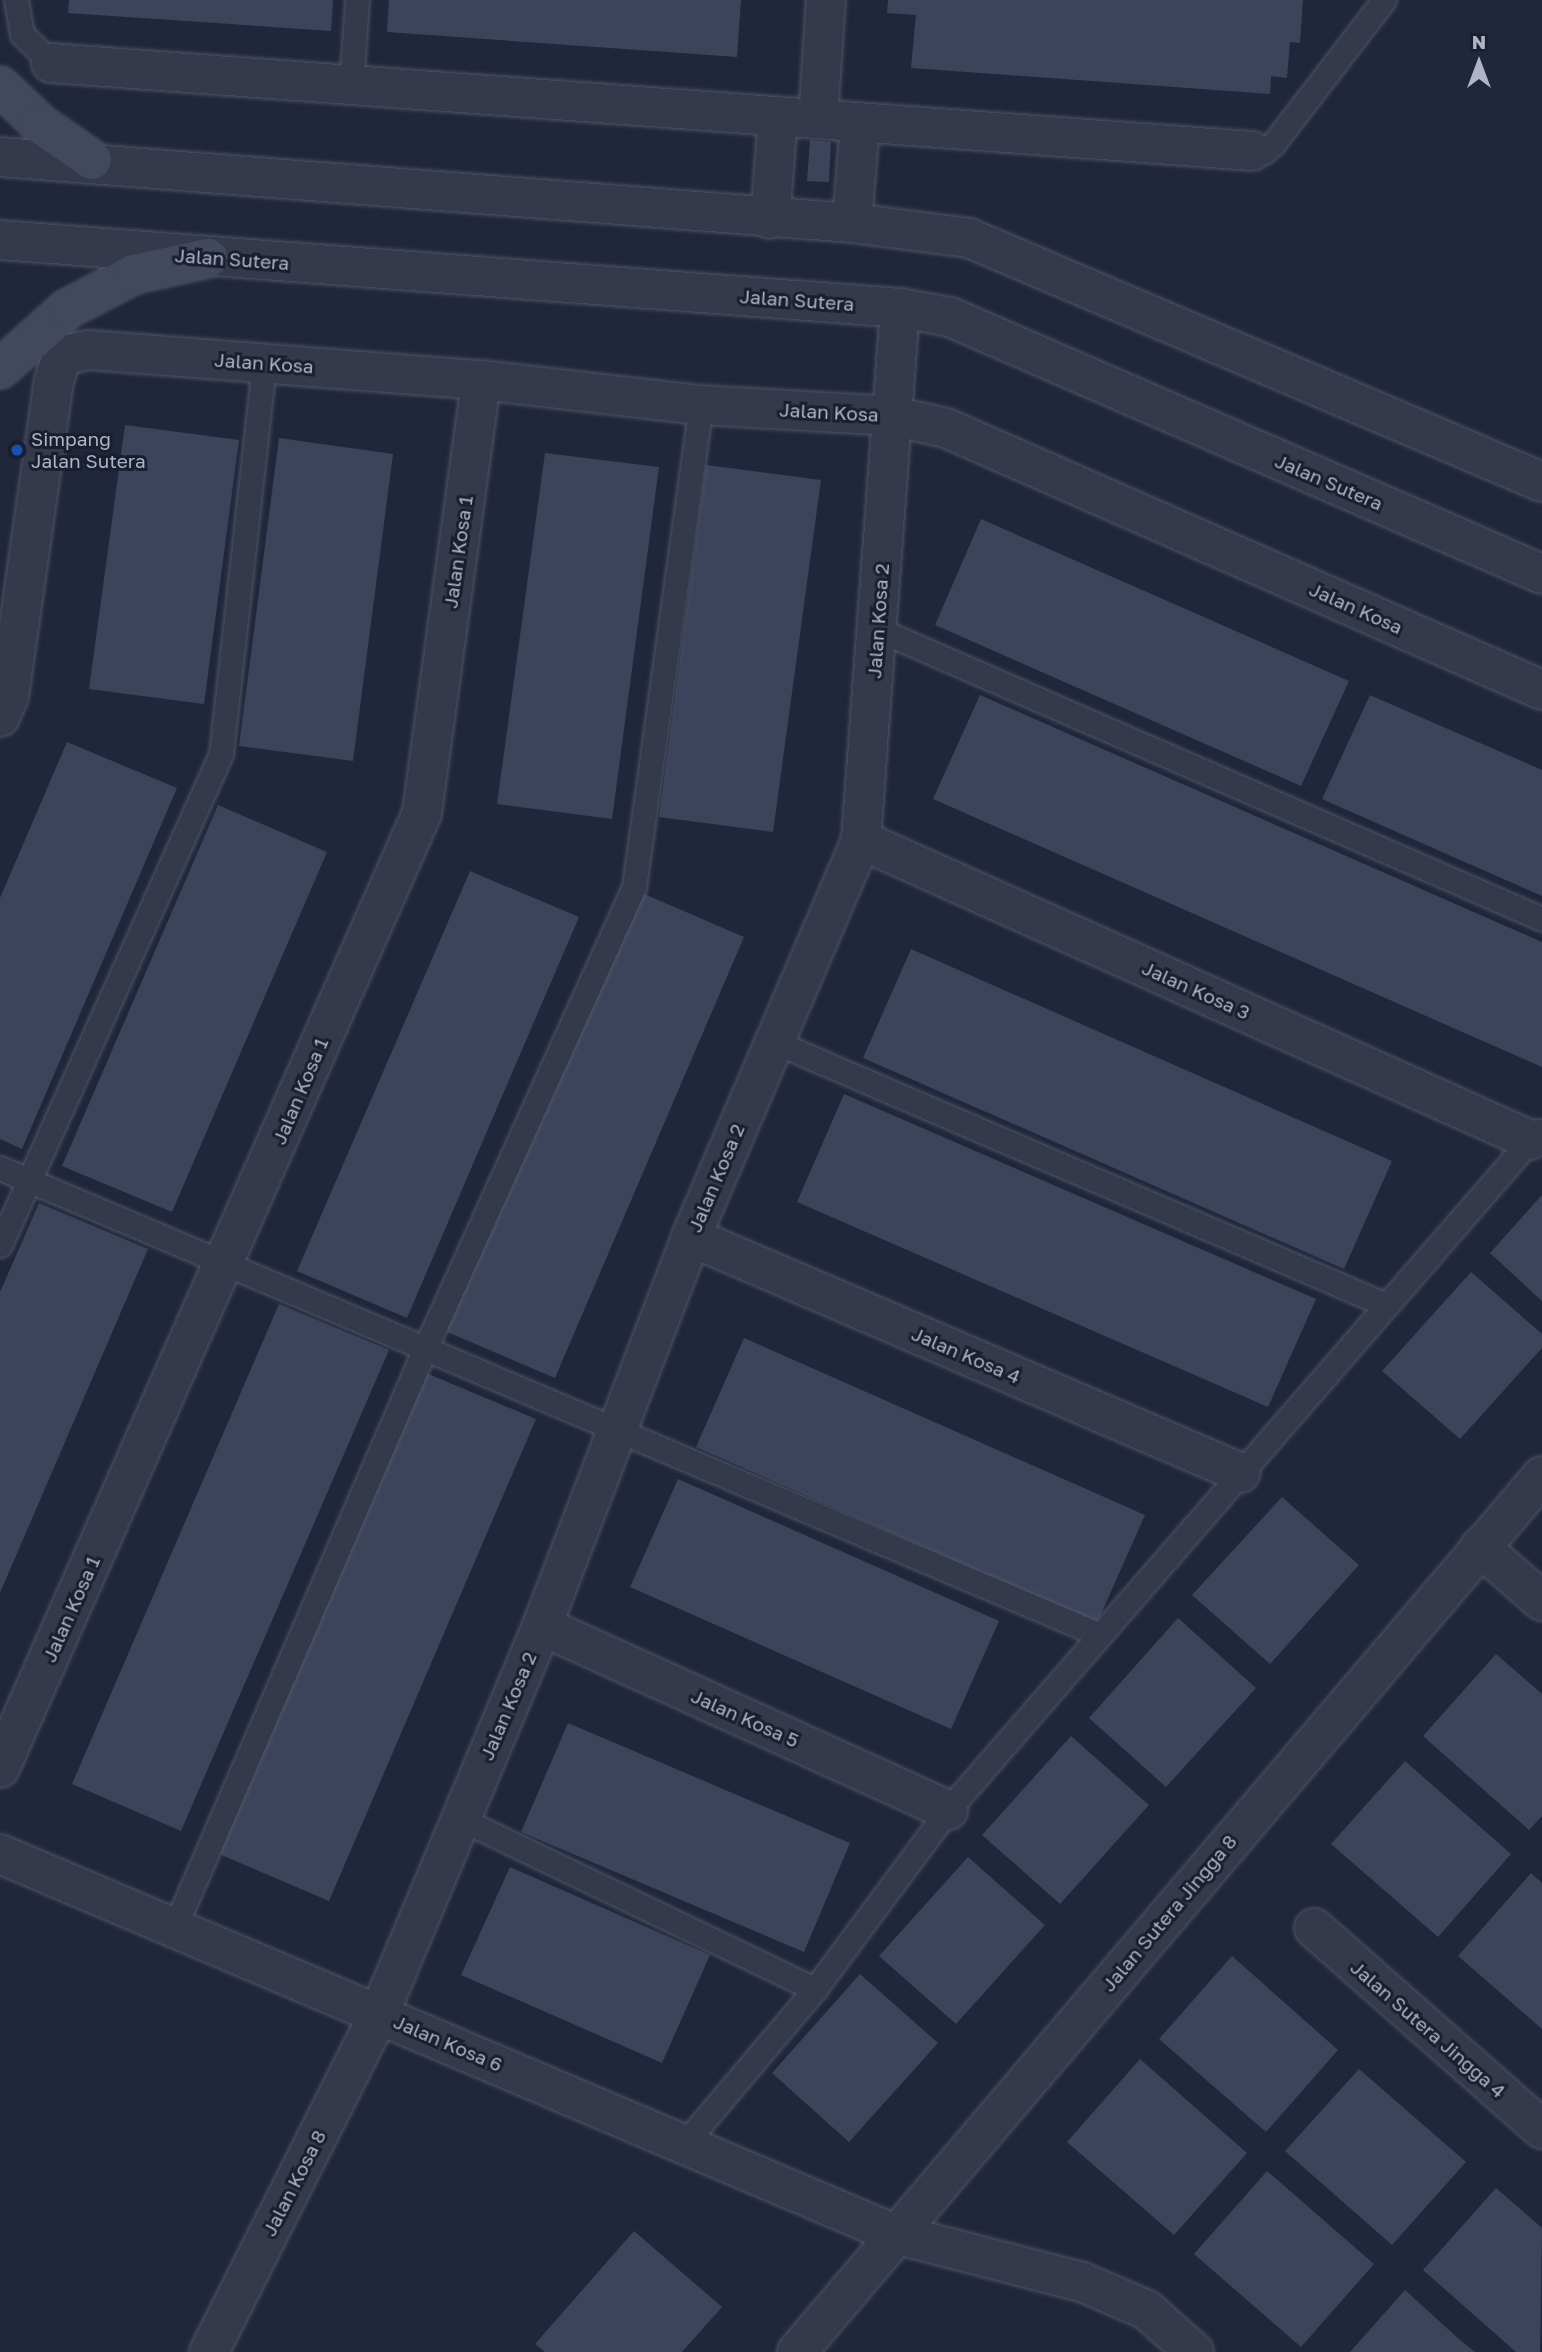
<!DOCTYPE html>
<style>
body{margin:0}
#map{position:relative;width:1542px;height:2352px;overflow:hidden;background:#20273b;font-family:"Golos Text",sans-serif}
div>[style]{position:absolute}
.building>*{inset:0;background:#3c445b}
.roads{filter:drop-shadow(0 0 2px #4f5466) drop-shadow(0 0 2px #4f5466)}
.service>*{height:23px;margin:-11.5px;padding:0 11.5px;transform-origin:11.5px;border-radius:11.5px;background:#343a4b}
.minor>*{height:38px;margin:-19px;padding:0 19px;transform-origin:19px;border-radius:19px;background:#343a4b}
.tertiary>*{height:38px;margin:-19px;padding:0 19px;transform-origin:19px;border-radius:19px;background:#343a4b}
.secondary>*{height:38px;margin:-19px;padding:0 19px;transform-origin:19px;border-radius:19px;background:#42485e}
.dots>*{width:19px;height:19px;translate:-50% -50%;box-sizing:border-box;border:4px solid #191f30;border-radius:50%}
span{translate:-50% -50%;white-space:nowrap;text-align:center;line-height:1.15;-webkit-text-stroke:6px #191f30;paint-order:stroke}
.street-label{font-size:19px;color:#afb4c7}
.poi-label{font-size:19px;color:#afb4c7}
.left{translate:0 -50%;text-align:left}
.north{position:absolute;left:1444px;top:28px;width:70px;height:70px;-webkit-text-stroke:5px #191f30;paint-order:stroke;rotate:0deg;font-size:19px;font-weight:700;line-height:28px;text-align:center;color:#afb4c7}
.north::after{content:'';display:block;margin:auto;width:24px;height:32px;background:#afb4c7;clip-path:polygon(50% 0,100% 100%,50% 72%,0 100%)}
</style>
<div id="map">
<div class="building">
<div style="clip-path:polygon(69px 0,333px 0,331px 31px,68px 13px)"></div>
<div style="clip-path:polygon(389px 0,741px 0,737px 57px,387px 32px)"></div>
<div style="clip-path:polygon(888px 0,1303px 0,1300px 43px,1290px 42px,1287px 78px,1271px 76px,1270px 94px,911px 68px,916px 15px,887px 13px)"></div>
<div style="clip-path:polygon(810px 140px,831px 142px,829px 182px,807px 181px)"></div>
<div style="clip-path:polygon(125px 425px,239px 440px,204px 704px,89px 689px)"></div>
<div style="clip-path:polygon(279px 438px,393px 454px,353px 761px,239px 746px)"></div>
<div style="clip-path:polygon(545px 453px,659px 467px,612px 819px,497px 804px)"></div>
<div style="clip-path:polygon(706px 465px,821px 480px,773px 832px,659px 817px)"></div>
<div style="clip-path:polygon(981px 519px,1349px 681px,1301px 786px,935px 625px)"></div>
<div style="clip-path:polygon(980px 695px,1542px 942px,1542px 1067px,933px 799px)"></div>
<div style="clip-path:polygon(1370px 695px,1542px 770px,1542px 896px,1322px 799px)"></div>
<div style="clip-path:polygon(67px 742px,177px 788px,22px 1149px,0 1139px,0 898px)"></div>
<div style="clip-path:polygon(218px 805px,327px 852px,172px 1212px,62px 1166px)"></div>
<div style="clip-path:polygon(470px 871px,579px 917px,407px 1318px,297px 1271px)"></div>
<div style="clip-path:polygon(635px 890px,744px 937px,555px 1378px,445px 1331px)"></div>
<div style="clip-path:polygon(911px 949px,1392px 1161px,1344px 1269px,863px 1058px)"></div>
<div style="clip-path:polygon(844px 1094px,1316px 1299px,1268px 1407px,797px 1202px)"></div>
<div style="clip-path:polygon(1542px 1195px,1542px 1301px,1490px 1253px)"></div>
<div style="clip-path:polygon(39px 1203px,148px 1249px,0 1593px,0 1292px)"></div>
<div style="clip-path:polygon(1471px 1272px,1542px 1334px,1542px 1348px,1460px 1439px,1382px 1371px)"></div>
<div style="clip-path:polygon(279px 1304px,389px 1350px,181px 1831px,72px 1784px)"></div>
<div style="clip-path:polygon(744px 1338px,1145px 1515px,1097px 1623px,696px 1447px)"></div>
<div style="clip-path:polygon(426px 1373px,536px 1419px,329px 1901px,219px 1854px)"></div>
<div style="clip-path:polygon(678px 1479px,999px 1621px,951px 1729px,630px 1587px)"></div>
<div style="clip-path:polygon(1282px 1497px,1359px 1565px,1270px 1664px,1192px 1595px)"></div>
<div style="clip-path:polygon(1178px 1618px,1256px 1688px,1166px 1787px,1089px 1718px)"></div>
<div style="clip-path:polygon(1496px 1654px,1542px 1694px,1542px 1816px,1529px 1830px,1423px 1736px)"></div>
<div style="clip-path:polygon(568px 1723px,850px 1843px,804px 1952px,521px 1832px)"></div>
<div style="clip-path:polygon(1071px 1736px,1149px 1805px,1060px 1904px,982px 1835px)"></div>
<div style="clip-path:polygon(1405px 1761px,1511px 1854px,1438px 1937px,1331px 1844px)"></div>
<div style="clip-path:polygon(968px 1857px,1045px 1925px,956px 2024px,879px 1956px)"></div>
<div style="clip-path:polygon(510px 1867px,710px 1955px,662px 2063px,461px 1975px)"></div>
<div style="clip-path:polygon(1531px 1873px,1542px 1883px,1542px 2029px,1458px 1956px)"></div>
<div style="clip-path:polygon(1232px 1956px,1338px 2050px,1266px 2132px,1159px 2039px)"></div>
<div style="clip-path:polygon(860px 1974px,938px 2043px,849px 2142px,772px 2073px)"></div>
<div style="clip-path:polygon(1140px 2059px,1247px 2153px,1174px 2235px,1067px 2142px)"></div>
<div style="clip-path:polygon(1359px 2069px,1466px 2162px,1392px 2245px,1285px 2151px)"></div>
<div style="clip-path:polygon(1267px 2171px,1374px 2264px,1301px 2347px,1194px 2254px)"></div>
<div style="clip-path:polygon(1496px 2188px,1542px 2228px,1540px 2352px,1516px 2352px,1423px 2270px)"></div>
<div style="clip-path:polygon(634px 2231px,722px 2307px,682px 2352px,545px 2352px,535px 2344px)"></div>
<div style="clip-path:polygon(1405px 2290px,1460px 2340px,1475px 2352px,1350px 2352px)"></div>
</div>
<div class="roads">
<div class="service">
<div style="left:16px;top:0;width:35px;rotate:80deg"></div>
<div style="left:22px;top:34px;width:41px;rotate:45deg"></div>
<div style="left:351px;top:86px;width:86px;rotate:-86deg"></div>
<div style="left:1252px;top:151px;width:12px;rotate:5deg"></div>
<div style="left:1264px;top:152px;width:12px;rotate:-42deg"></div>
<div style="left:1273px;top:144px;width:182px;rotate:-52.4deg"></div>
<div style="left:877px;top:629px;width:725px;rotate:23.56deg"></div>
<div style="left:775px;top:1042px;width:665px;rotate:23.29deg"></div>
<div style="left:0;top:1168px;width:1195px;rotate:23deg"></div>
<div style="left:0;top:1245px;width:538px;rotate:-65.77deg"></div>
<div style="left:221px;top:754px;width:393px;rotate:-83.7deg"></div>
<div style="left:461px;top:1819px;width:393px;rotate:25.7deg"></div>
<div style="left:173px;top:1931px;width:632px;rotate:-66.6deg"></div>
<div style="left:424px;top:1351px;width:509px;rotate:-65.65deg"></div>
<div style="left:634px;top:887px;width:487px;rotate:-82.1deg"></div>
<div style="left:685px;top:2143px;width:202px;rotate:-49.8deg"></div>
<div style="left:815px;top:1989px;width:223px;rotate:-53.4deg"></div>
<div style="left:948px;top:1810px;width:900px;rotate:-49.01deg"></div>
</div>
<div class="minor">
<div style="left:51px;top:63px;width:1204px;rotate:4.19deg"></div>
<div style="left:818px;top:119px;width:119px;rotate:-86.2deg"></div>
<div style="left:770px;top:219px;width:102px;rotate:-85.5deg"></div>
<div style="left:852px;top:223px;width:100px;rotate:-85.4deg"></div>
<div style="left:0;top:717px;width:23px;rotate:-67deg"></div>
<div style="left:9px;top:696px;width:318px;rotate:-81.9deg"></div>
<div style="left:54px;top:381px;width:27px;rotate:-73deg"></div>
<div style="left:62px;top:355px;width:27px;rotate:-10deg"></div>
<div style="left:89px;top:350px;width:393px;rotate:4.4deg"></div>
<div style="left:481px;top:380px;width:221px;rotate:6.5deg"></div>
<div style="left:701px;top:405px;width:191px;rotate:3.3deg"></div>
<div style="left:892px;top:416px;width:55px;rotate:12.5deg"></div>
<div style="left:946px;top:428px;width:651px;rotate:23.73deg"></div>
<div style="left:861px;top:840px;width:733px;rotate:24.15deg"></div>
<div style="left:691px;top:1237px;width:598px;rotate:23.22deg"></div>
<div style="left:1480px;top:1547px;width:82px;rotate:41.1deg"></div>
<div style="left:542px;top:1626px;width:446px;rotate:24.4deg"></div>
<div style="left:0;top:1768px;width:1044px;rotate:-66.16deg"></div>
<div style="left:422px;top:813px;width:437px;rotate:-82.2deg"></div>
<div style="left:0;top:1854px;width:972px;rotate:23.01deg"></div>
<div style="left:895px;top:2234px;width:193px;rotate:14.4deg"></div>
<div style="left:1082px;top:2282px;width:71px;rotate:23.3deg"></div>
<div style="left:1147px;top:2310px;width:63px;rotate:41.8deg"></div>
<div style="left:1314px;top:1928px;width:304px;rotate:41.4deg"></div>
<div style="left:209px;top:2352px;width:378px;rotate:-63.3deg"></div>
<div style="left:379px;top:2014px;width:421px;rotate:-67.2deg"></div>
<div style="left:542px;top:1626px;width:417px;rotate:-69deg"></div>
<div style="left:691px;top:1237px;width:432px;rotate:-66.8deg"></div>
<div style="left:861px;top:840px;width:533px;rotate:-85.81deg"></div>
<div style="left:797px;top:2352px;width:1150px;rotate:-49.62deg"></div>
</div>
<div class="tertiary">
<div style="left:0;top:157px;width:855px;rotate:4.43deg"></div>
<div style="left:852px;top:223px;width:118px;rotate:7.3deg"></div>
<div style="left:969px;top:238px;width:623px;rotate:23.07deg"></div>
<div style="left:0;top:240px;width:903px;rotate:4.32deg"></div>
<div style="left:900px;top:308px;width:51px;rotate:10.2deg"></div>
<div style="left:950px;top:317px;width:645px;rotate:23.47deg"></div>
</div>
<div class="secondary">
<div style="left:0;top:86px;width:55px;rotate:43.5deg"></div>
<div style="left:40px;top:124px;width:63px;rotate:34.7deg"></div>
<div style="left:0;top:369px;width:90px;rotate:-41.8deg"></div>
<div style="left:67px;top:309px;width:76px;rotate:-27.6deg"></div>
<div style="left:134px;top:274px;width:76px;rotate:-12.2deg"></div>
</div>
</div>
<div class="dots">
<div style="left:17px;top:450px;background:#1a4fb4"></div>
</div>
<div class="street-label">
<span style="left:232px;top:259px;rotate:4deg">Jalan Sutera</span>
<span style="left:797px;top:300px;rotate:4deg">Jalan Sutera</span>
<span style="left:264px;top:363px;rotate:4deg">Jalan Kosa</span>
<span style="left:829px;top:412px;rotate:3deg">Jalan Kosa</span>
<span style="left:1329px;top:482px;rotate:23deg">Jalan Sutera</span>
<span style="left:458px;top:552px;rotate:-82deg">Jalan Kosa 1</span>
<span style="left:1356px;top:608px;rotate:24deg">Jalan Kosa</span>
<span style="left:878px;top:621px;rotate:-86deg">Jalan Kosa 2</span>
<span style="left:1196px;top:990px;rotate:24deg">Jalan Kosa 3</span>
<span style="left:300px;top:1091px;rotate:-67deg">Jalan Kosa 1</span>
<span style="left:716px;top:1178px;rotate:-67deg">Jalan Kosa 2</span>
<span style="left:966px;top:1355px;rotate:23deg">Jalan Kosa 4</span>
<span style="left:71px;top:1609px;rotate:-66deg">Jalan Kosa 1</span>
<span style="left:508px;top:1706px;rotate:-67deg">Jalan Kosa 2</span>
<span style="left:745px;top:1718px;rotate:24deg">Jalan Kosa 5</span>
<span style="left:1169px;top:1913px;rotate:-50deg">Jalan Sutera Jingga 8</span>
<span style="left:1428px;top:2029px;rotate:41deg">Jalan Sutera Jingga 4</span>
<span style="left:448px;top:2043px;rotate:23deg">Jalan Kosa 6</span>
<span style="left:294px;top:2183px;rotate:-63deg">Jalan Kosa 8</span>
</div>
<div class="poi-label">
<span class="left" style="left:31px;top:450px">Simpang<br>Jalan Sutera</span>
</div>
<div class="north">N</div>
</div>
